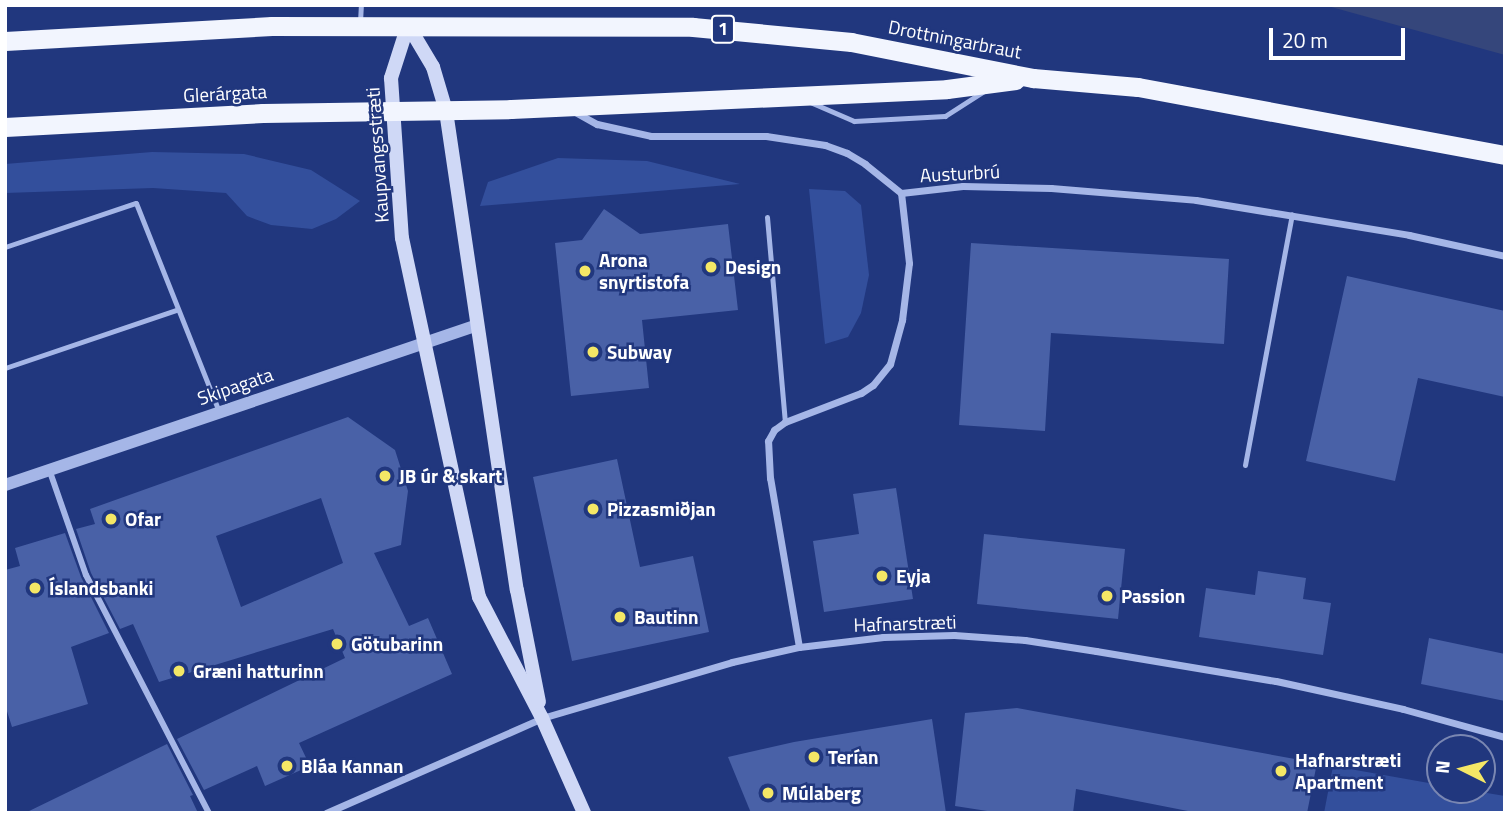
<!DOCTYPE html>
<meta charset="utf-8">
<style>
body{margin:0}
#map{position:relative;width:1510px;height:818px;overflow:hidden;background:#21377e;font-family:"Titillium Web",sans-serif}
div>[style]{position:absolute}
.green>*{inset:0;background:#334f9c}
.water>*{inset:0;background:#35467b}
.building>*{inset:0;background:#4961a7}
.service>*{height:5px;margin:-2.5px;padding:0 2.5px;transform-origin:2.5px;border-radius:2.5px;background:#a5b6e7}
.pedestrian>*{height:6px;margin:-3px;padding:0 3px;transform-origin:3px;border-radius:3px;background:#a5b6e7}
.minor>*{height:7px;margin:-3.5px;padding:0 3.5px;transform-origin:3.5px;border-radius:3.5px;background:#a5b6e7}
.tertiary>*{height:12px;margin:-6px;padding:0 6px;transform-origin:6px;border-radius:6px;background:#a5b6e7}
.secondary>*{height:14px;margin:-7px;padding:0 7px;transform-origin:7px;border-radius:7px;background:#cfd8f6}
.trunk>*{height:19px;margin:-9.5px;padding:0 9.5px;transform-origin:9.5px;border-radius:9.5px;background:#f2f5fe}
.dots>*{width:19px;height:19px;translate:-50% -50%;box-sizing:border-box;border:4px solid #21377e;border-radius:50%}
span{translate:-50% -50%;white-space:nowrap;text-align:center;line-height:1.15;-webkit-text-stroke:5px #21377e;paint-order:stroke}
.shield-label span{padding:2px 5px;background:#21377e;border:2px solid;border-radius:5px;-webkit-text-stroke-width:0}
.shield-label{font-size:18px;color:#fff;font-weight:700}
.street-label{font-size:19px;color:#fff}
.poi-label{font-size:19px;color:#fff;font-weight:700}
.left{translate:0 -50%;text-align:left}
.frame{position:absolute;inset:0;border:7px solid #fff;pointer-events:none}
.north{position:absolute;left:1426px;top:734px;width:70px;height:70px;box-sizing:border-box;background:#21377e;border:2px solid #7a87b2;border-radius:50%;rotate:276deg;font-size:19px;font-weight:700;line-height:28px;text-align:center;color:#fff}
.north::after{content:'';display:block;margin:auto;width:24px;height:32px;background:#f4e766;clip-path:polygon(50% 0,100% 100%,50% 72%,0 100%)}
.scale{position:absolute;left:1269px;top:28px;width:136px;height:32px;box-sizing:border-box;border:4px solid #fff;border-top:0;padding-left:9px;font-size:21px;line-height:24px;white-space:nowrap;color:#fff;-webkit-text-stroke:5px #21377e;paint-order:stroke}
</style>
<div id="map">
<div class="green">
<div style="clip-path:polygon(152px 152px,244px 154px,311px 170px,360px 201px,336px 219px,312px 229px,271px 225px,247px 216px,226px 193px,153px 188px,5px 193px,5px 164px)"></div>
<div style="clip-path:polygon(558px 158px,647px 161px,740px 184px,480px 206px,488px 182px)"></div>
<div style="clip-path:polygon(809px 189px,845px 191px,861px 205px,869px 275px,861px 313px,848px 337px,825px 344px)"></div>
<div style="clip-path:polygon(1333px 766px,1440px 785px,1440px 790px,1469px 790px,1505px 796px,1505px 813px,1324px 813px)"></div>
</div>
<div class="water">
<div style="clip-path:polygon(1324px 5px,1505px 5px,1505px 55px)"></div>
</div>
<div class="building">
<div style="clip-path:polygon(604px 209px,640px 234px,728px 224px,738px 310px,642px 320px,649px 388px,571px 396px,555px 243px,582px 240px)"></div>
<div style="clip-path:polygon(971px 243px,1229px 259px,1224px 344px,1051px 333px,1045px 431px,959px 425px)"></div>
<div style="clip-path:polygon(1347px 276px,1505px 311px,1505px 397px,1418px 378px,1395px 481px,1306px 461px)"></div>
<div style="clip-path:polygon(evenodd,348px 417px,395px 450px,408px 491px,401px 545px,374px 553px,409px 626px,428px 618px,452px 674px,299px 743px,310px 766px,265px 786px,257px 766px,204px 790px,177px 739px,345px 658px,333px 629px,159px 682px,133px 624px,120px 629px,91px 573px,76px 529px,95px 524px,90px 509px,348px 417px,321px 498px,343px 563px,241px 607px,216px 536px,321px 498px)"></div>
<div style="clip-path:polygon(617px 459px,640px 567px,693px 556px,709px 632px,572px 661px,533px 477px)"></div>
<div style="clip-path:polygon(896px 488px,913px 599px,824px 612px,813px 541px,859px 534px,853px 494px)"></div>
<div style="clip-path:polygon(65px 533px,81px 577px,109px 633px,71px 647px,88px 704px,12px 727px,5px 705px,5px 570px,20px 566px,15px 548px)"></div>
<div style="clip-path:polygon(984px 534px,1125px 549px,1118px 619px,977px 604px)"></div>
<div style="clip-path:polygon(1258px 571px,1306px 578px,1303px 599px,1331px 603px,1323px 655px,1199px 637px,1206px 588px,1255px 595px)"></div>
<div style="clip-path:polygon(1429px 638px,1505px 654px,1505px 701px,1421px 684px)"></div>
<div style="clip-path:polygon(1017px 708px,1317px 763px,1307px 813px,1198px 813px,1076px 789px,1073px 813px,1000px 813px,955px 806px,965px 713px)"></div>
<div style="clip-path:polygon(932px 719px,946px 813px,751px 813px,728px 757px,794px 742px)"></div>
<div style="clip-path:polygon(167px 744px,193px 795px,190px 796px,198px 813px,25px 813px)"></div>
</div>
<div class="service">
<div style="left:360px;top:22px;width:17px;rotate:-87deg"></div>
<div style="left:810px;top:102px;width:48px;rotate:23.4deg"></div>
<div style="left:854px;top:121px;width:91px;rotate:-3.1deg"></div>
<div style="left:945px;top:116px;width:46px;rotate:-32.7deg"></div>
<div style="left:767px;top:217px;width:206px;rotate:85deg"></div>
<div style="left:5px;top:247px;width:138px;rotate:-18.6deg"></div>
<div style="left:136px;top:203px;width:225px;rotate:68.3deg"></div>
<div style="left:5px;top:368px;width:181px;rotate:-18.7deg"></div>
<div style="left:1245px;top:465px;width:255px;rotate:-79.4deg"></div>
</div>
<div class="pedestrian">
<div style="left:49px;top:469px;width:112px;rotate:70.8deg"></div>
<div style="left:86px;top:575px;width:268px;rotate:62.7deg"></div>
</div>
<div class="minor">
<div style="left:575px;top:112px;width:25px;rotate:29deg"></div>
<div style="left:597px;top:124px;width:55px;rotate:12.5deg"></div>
<div style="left:651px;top:136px;width:115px"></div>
<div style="left:766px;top:136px;width:60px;rotate:8.7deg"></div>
<div style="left:825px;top:145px;width:23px;rotate:20deg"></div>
<div style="left:847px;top:153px;width:21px;rotate:31deg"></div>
<div style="left:865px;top:164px;width:46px;rotate:38.9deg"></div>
<div style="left:901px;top:193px;width:62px;rotate:-6.4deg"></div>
<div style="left:963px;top:186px;width:88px;rotate:1.3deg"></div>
<div style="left:1051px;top:188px;width:145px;rotate:4.7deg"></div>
<div style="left:1196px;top:200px;width:216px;rotate:9.3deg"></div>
<div style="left:1409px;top:235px;width:98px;rotate:12.3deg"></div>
<div style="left:799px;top:647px;width:171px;rotate:-99.7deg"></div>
<div style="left:770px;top:478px;width:37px;rotate:-93deg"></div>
<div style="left:768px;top:441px;width:13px;rotate:-61deg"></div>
<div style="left:774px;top:430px;width:14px;rotate:-36deg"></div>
<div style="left:785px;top:422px;width:81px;rotate:-20.9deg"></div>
<div style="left:861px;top:393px;width:14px;rotate:-34deg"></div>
<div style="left:873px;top:385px;width:27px;rotate:-51deg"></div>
<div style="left:890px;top:364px;width:46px;rotate:-74.7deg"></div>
<div style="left:902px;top:320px;width:57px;rotate:-83deg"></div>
<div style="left:909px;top:263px;width:70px;rotate:-96.5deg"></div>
<div style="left:326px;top:813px;width:236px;rotate:-23.7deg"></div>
<div style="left:542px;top:718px;width:198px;rotate:-16.4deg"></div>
<div style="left:732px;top:662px;width:69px;rotate:-12.6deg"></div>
<div style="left:799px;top:647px;width:85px;rotate:-6.8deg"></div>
<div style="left:883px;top:637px;width:71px;rotate:-1.6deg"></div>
<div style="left:954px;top:635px;width:71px;rotate:4deg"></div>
<div style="left:1025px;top:640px;width:72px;rotate:8.8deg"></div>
<div style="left:1096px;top:651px;width:182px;rotate:9.5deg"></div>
<div style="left:1276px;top:681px;width:130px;rotate:12.4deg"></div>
<div style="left:1403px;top:709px;width:106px;rotate:15.4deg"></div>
</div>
<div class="tertiary">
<div style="left:5px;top:485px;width:499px;rotate:-18.7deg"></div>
</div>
<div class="secondary">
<div style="left:408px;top:25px;width:56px;rotate:107.8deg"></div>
<div style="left:391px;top:78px;width:160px;rotate:86.1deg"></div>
<div style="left:402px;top:238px;width:367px;rotate:77.9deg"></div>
<div style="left:479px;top:597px;width:136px;rotate:62.5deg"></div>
<div style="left:542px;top:718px;width:104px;rotate:66.1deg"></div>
<div style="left:408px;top:25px;width:49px;rotate:59.2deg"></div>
<div style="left:433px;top:67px;width:46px;rotate:73.5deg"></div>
<div style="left:446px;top:111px;width:484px;rotate:81.6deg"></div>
<div style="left:517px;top:590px;width:114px;rotate:78.9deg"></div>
</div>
<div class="trunk">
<div style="left:5px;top:41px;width:267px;rotate:-3.2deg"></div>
<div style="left:272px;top:26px;width:421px;rotate:0.1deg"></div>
<div style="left:693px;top:27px;width:159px;rotate:5.4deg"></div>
<div style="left:851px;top:42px;width:186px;rotate:11.2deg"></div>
<div style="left:1033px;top:78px;width:105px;rotate:4.9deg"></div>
<div style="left:1138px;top:87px;width:373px;rotate:10.5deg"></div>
<div style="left:5px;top:127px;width:258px;rotate:-3.1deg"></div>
<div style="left:263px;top:113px;width:248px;rotate:-0.9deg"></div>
<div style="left:511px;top:109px;width:436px;rotate:-2.6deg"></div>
<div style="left:947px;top:89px;width:69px;rotate:-7.5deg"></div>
</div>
<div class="dots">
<div style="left:711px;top:267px;background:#f4e766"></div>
<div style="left:585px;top:271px;background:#f4e766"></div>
<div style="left:593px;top:352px;background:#f4e766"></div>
<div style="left:385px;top:476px;background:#f4e766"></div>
<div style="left:593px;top:509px;background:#f4e766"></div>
<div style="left:111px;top:519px;background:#f4e766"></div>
<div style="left:882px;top:576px;background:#f4e766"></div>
<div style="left:35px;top:588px;background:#f4e766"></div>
<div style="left:1107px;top:596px;background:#f4e766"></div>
<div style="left:620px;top:617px;background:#f4e766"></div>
<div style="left:337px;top:644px;background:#f4e766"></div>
<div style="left:179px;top:671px;background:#f4e766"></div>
<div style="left:814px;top:757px;background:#f4e766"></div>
<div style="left:287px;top:766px;background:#f4e766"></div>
<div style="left:1281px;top:771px;background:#f4e766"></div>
<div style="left:768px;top:793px;background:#f4e766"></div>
</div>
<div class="shield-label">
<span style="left:723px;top:29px">1</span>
</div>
<div class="street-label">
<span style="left:955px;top:39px;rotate:11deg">Drottningarbraut</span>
<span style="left:225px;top:93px;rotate:-3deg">Glerárgata</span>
<span style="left:377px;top:155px;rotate:-94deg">Kaupvangsstræti</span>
<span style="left:960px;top:173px;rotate:-3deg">Austurbrú</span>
<span style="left:235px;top:386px;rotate:-19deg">Skipagata</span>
<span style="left:905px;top:623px;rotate:-2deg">Hafnarstræti</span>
</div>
<div class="poi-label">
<span class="left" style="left:599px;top:271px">Arona<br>snyrtistofa</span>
<span class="left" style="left:725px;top:267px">Design</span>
<span class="left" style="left:607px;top:352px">Subway</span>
<span class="left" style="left:399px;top:476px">JB úr &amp; skart</span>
<span class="left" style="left:607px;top:509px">Pizzasmiðjan</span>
<span class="left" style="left:125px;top:519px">Ofar</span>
<span class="left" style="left:896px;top:576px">Eyja</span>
<span class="left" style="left:49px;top:588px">Íslandsbanki</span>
<span class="left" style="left:1121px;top:596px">Passion</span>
<span class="left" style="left:634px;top:617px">Bautinn</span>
<span class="left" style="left:351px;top:644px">Götubarinn</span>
<span class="left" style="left:193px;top:671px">Græni hatturinn</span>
<span class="left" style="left:828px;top:757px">Terían</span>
<span class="left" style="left:1295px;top:771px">Hafnarstræti<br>Apartment</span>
<span class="left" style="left:301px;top:766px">Bláa Kannan</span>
<span class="left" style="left:782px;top:793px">Múlaberg</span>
</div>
<div class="frame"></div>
<div class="north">N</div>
<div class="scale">20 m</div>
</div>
